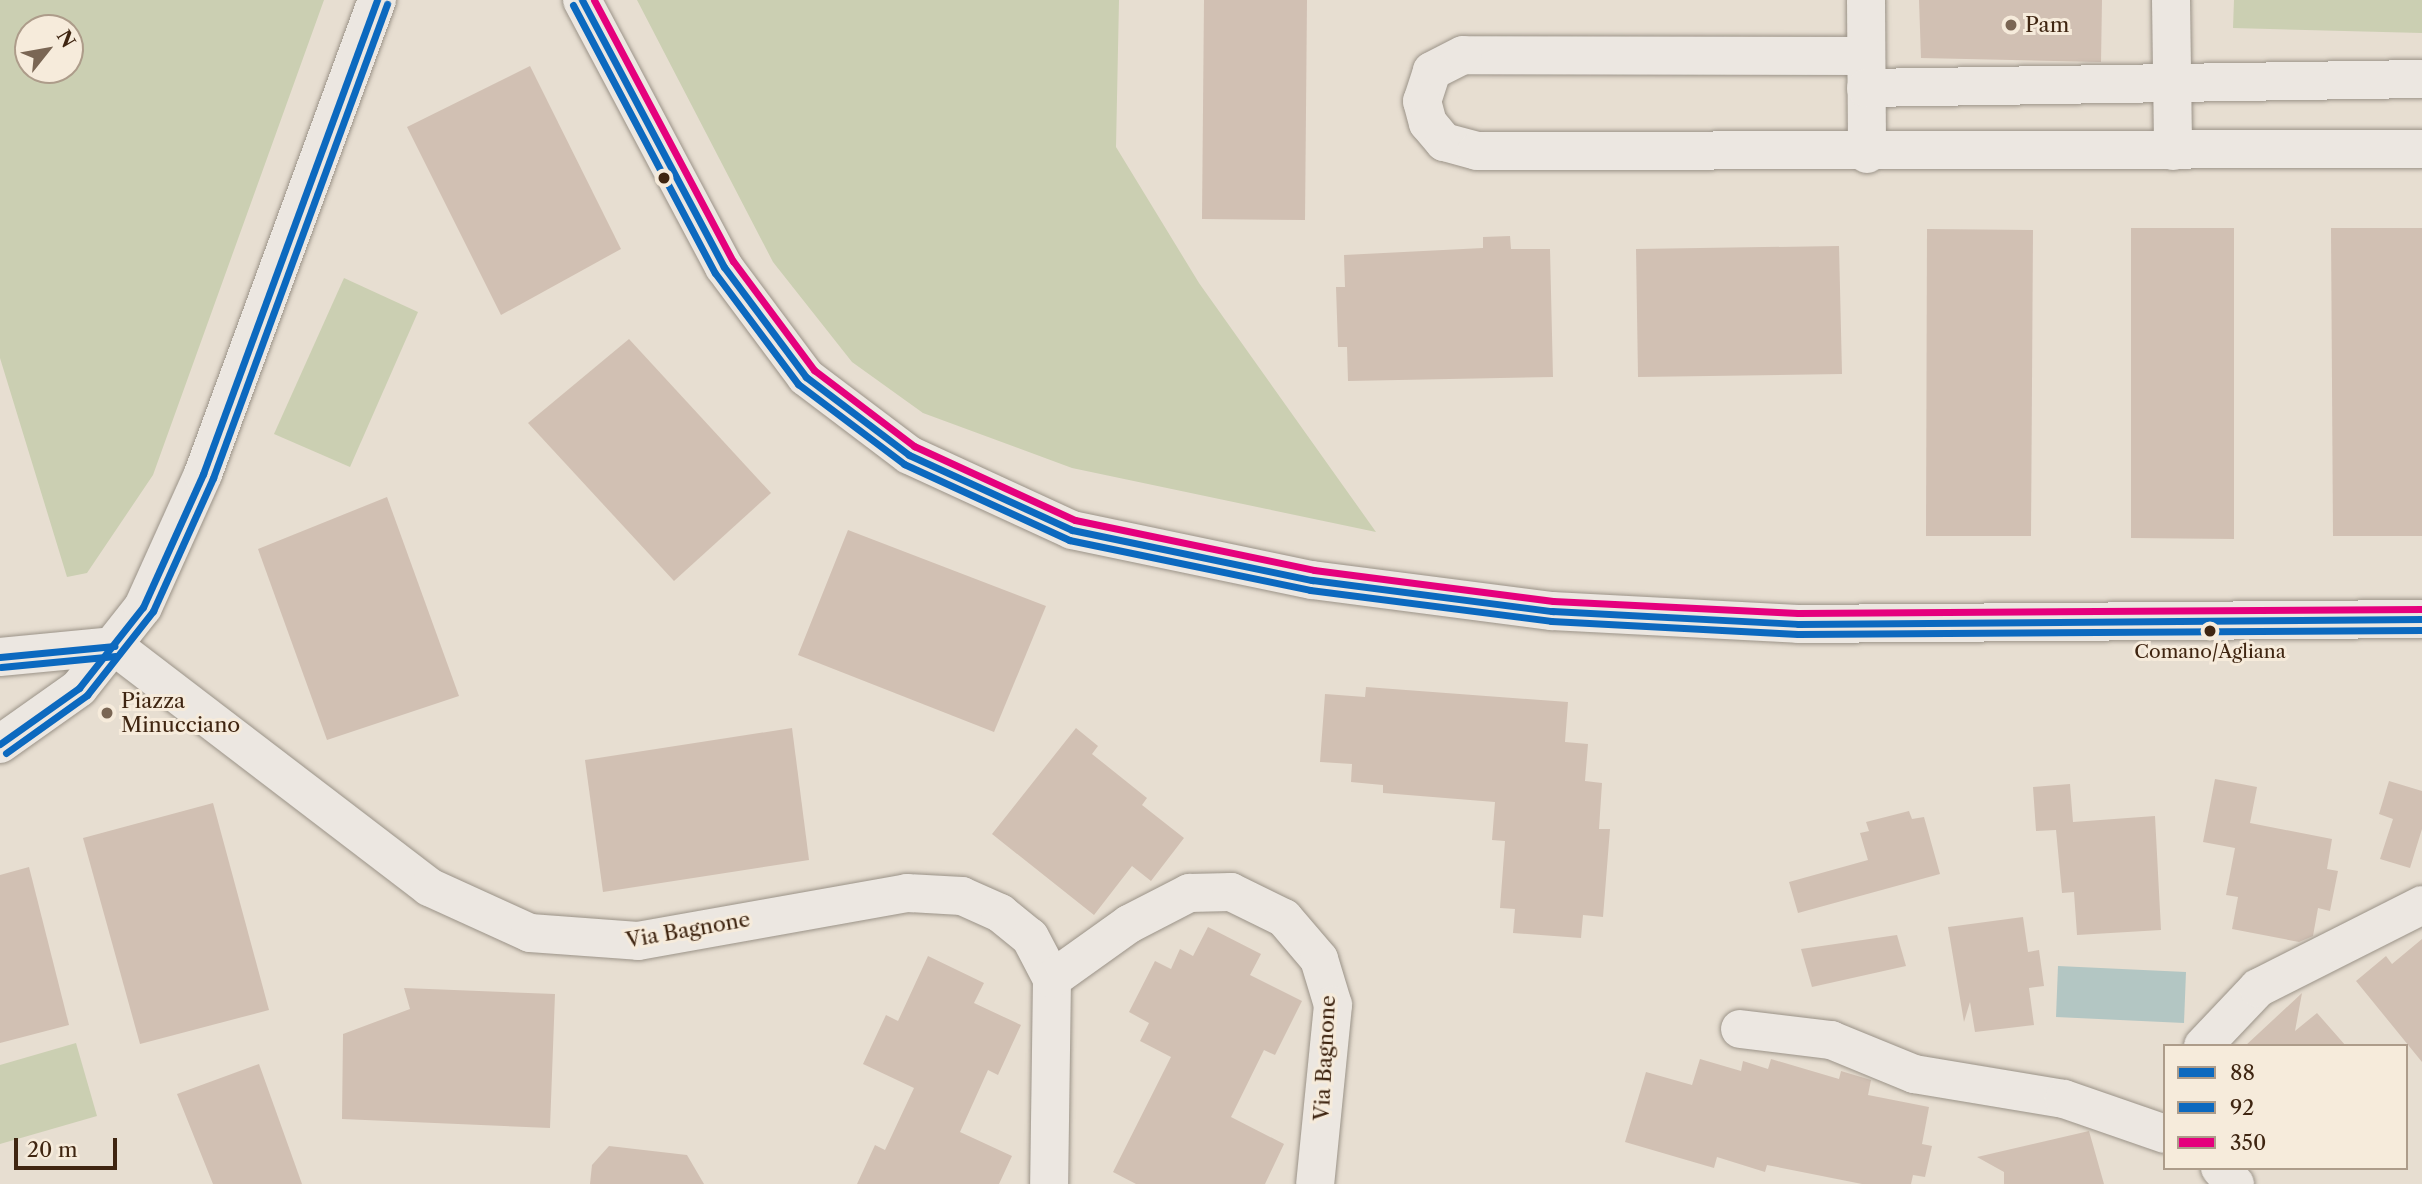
<!DOCTYPE html>
<style>
body{margin:0}
#map{position:relative;width:2422px;height:1184px;overflow:hidden;background:#e7ded1;font-family:"Libre Caslon Text",serif}
div>[style]{position:absolute}
.green>*{inset:0;background:#cbcfb2}
.water>*{inset:0;background:#b3c6c3}
.building>*{inset:0;background:#d1c0b3}
.roads{filter:drop-shadow(0 0 2px #9b9388) drop-shadow(0 0 2px #9b9388)}
.street>*{height:38px;margin:-19px;padding:0 19px;transform-origin:19px;border-radius:19px;background:#ece7e1}
.secondary>*{height:38px;margin:-19px;padding:0 19px;transform-origin:19px;border-radius:19px;background:#ece7e1}
.bus-1>*{height:7px;margin:-3.5px;padding:0 3.5px;transform-origin:3.5px;border-radius:3.5px;background:#0c69bf}
.bus-2>*{height:7px;margin:-3.5px;padding:0 3.5px;transform-origin:3.5px;border-radius:3.5px;background:#0c69bf}
.bus-3>*{height:7px;margin:-3.5px;padding:0 3.5px;transform-origin:3.5px;border-radius:3.5px;background:#e5007d}
.dots>*{width:19px;height:19px;translate:-50% -50%;box-sizing:border-box;border:4px solid #f6ebdb;border-radius:50%}
span{translate:-50% -50%;white-space:nowrap;text-align:center;line-height:1.15;-webkit-text-stroke:6px #f6ebdb;paint-order:stroke}
.bus-label{font-size:19px;color:#3f2511}
.poi-label{font-size:21px;color:#3f2511}
.left{translate:0 -50%;text-align:left}
.street-label{font-size:21px;color:#3f2511}
.legend{position:absolute;left:2163px;top:1044px;width:245px;height:126px;box-sizing:border-box;background:#f6ebdb;border:2px solid #ad9c8a;margin:0;padding:9px 12px;list-style:none;font-size:21px;color:#3f2511}
.legend li{display:flex;align-items:center;gap:14px;height:35px}
.legend b{width:35px;border:2px solid #ad9c8a}
.north{position:absolute;left:14px;top:14px;width:70px;height:70px;box-sizing:border-box;background:#f6ebdb;border:2px solid #ad9c8a;border-radius:50%;rotate:59deg;font-size:19px;font-weight:700;line-height:28px;text-align:center;color:#3f2511}
.north::after{content:'';display:block;margin:auto;width:24px;height:32px;background:#7a6654;clip-path:polygon(50% 0,100% 100%,50% 72%,0 100%)}
.scale{position:absolute;left:14px;top:1138px;width:103px;height:32px;box-sizing:border-box;border:4px solid #3f2511;border-top:0;padding-left:9px;font-size:21px;line-height:24px;white-space:nowrap;color:#3f2511;-webkit-text-stroke:5px #f6ebdb;paint-order:stroke}
</style>
<div id="map">
<div class="green">
<div style="clip-path:polygon(evenodd,0 0,324px 0,153px 475px,87px 573px,67px 577px,0 358px,0 0,70px 28px,70px 70px,28px 70px,28px 28px,70px 28px)"></div>
<div style="clip-path:polygon(637px 0,1119px 0,1116px 147px,1199px 283px,1376px 532px,1072px 468px,923px 413px,852px 362px,773px 262px)"></div>
<div style="clip-path:polygon(2234px 0,2422px 0,2422px 33px,2233px 28px)"></div>
<div style="clip-path:polygon(344px 278px,418px 312px,350px 467px,274px 434px)"></div>
<div style="clip-path:polygon(76px 1043px,97px 1116px,0 1144px,0 1065px)"></div>
</div>
<div class="water">
<div style="clip-path:polygon(2058px 966px,2186px 972px,2184px 1023px,2056px 1017px)"></div>
</div>
<div class="building">
<div style="clip-path:polygon(1204px 0,1307px 0,1305px 220px,1202px 219px)"></div>
<div style="clip-path:polygon(1919px 0,2102px 0,2101px 62px,1921px 58px)"></div>
<div style="clip-path:polygon(530px 66px,621px 249px,501px 315px,407px 127px)"></div>
<div style="clip-path:polygon(2131px 228px,2234px 228px,2234px 539px,2131px 538px)"></div>
<div style="clip-path:polygon(2331px 228px,2422px 228px,2422px 536px,2333px 536px)"></div>
<div style="clip-path:polygon(1927px 229px,2033px 230px,2031px 536px,1926px 536px)"></div>
<div style="clip-path:polygon(1510px 236px,1511px 249px,1550px 249px,1553px 377px,1348px 381px,1347px 347px,1338px 347px,1336px 287px,1345px 287px,1344px 255px,1483px 248px,1483px 237px)"></div>
<div style="clip-path:polygon(1839px 246px,1842px 374px,1638px 377px,1636px 249px)"></div>
<div style="clip-path:polygon(629px 339px,771px 493px,674px 581px,528px 423px)"></div>
<div style="clip-path:polygon(387px 497px,459px 696px,327px 740px,258px 549px)"></div>
<div style="clip-path:polygon(848px 530px,1046px 606px,994px 732px,798px 655px)"></div>
<div style="clip-path:polygon(1366px 687px,1568px 702px,1565px 742px,1588px 744px,1585px 781px,1602px 783px,1599px 829px,1610px 829px,1603px 917px,1583px 915px,1581px 938px,1513px 933px,1515px 909px,1500px 908px,1505px 841px,1492px 840px,1495px 802px,1383px 793px,1383px 785px,1351px 782px,1352px 764px,1320px 762px,1325px 694px,1365px 697px)"></div>
<div style="clip-path:polygon(792px 728px,809px 860px,603px 892px,585px 760px)"></div>
<div style="clip-path:polygon(1076px 728px,1098px 746px,1092px 754px,1147px 798px,1142px 805px,1184px 838px,1151px 881px,1132px 866px,1094px 915px,992px 834px)"></div>
<div style="clip-path:polygon(2215px 779px,2257px 787px,2250px 823px,2332px 839px,2327px 869px,2338px 871px,2330px 911px,2318px 908px,2313px 936px,2299px 942px,2232px 929px,2238px 897px,2226px 895px,2235px 848px,2203px 842px)"></div>
<div style="clip-path:polygon(2389px 781px,2422px 791px,2422px 829px,2410px 868px,2380px 859px,2393px 819px,2379px 814px)"></div>
<div style="clip-path:polygon(2070px 784px,2073px 822px,2155px 816px,2161px 930px,2077px 935px,2074px 892px,2062px 893px,2056px 830px,2036px 831px,2033px 787px)"></div>
<div style="clip-path:polygon(213px 803px,269px 1010px,140px 1044px,83px 838px)"></div>
<div style="clip-path:polygon(1909px 811px,1912px 819px,1924px 817px,1940px 874px,1798px 913px,1789px 882px,1868px 860px,1860px 833px,1869px 831px,1866px 822px)"></div>
<div style="clip-path:polygon(29px 867px,69px 1025px,0 1043px,0 875px)"></div>
<div style="clip-path:polygon(2023px 917px,2028px 952px,2039px 950px,2044px 986px,2029px 988px,2034px 1025px,1975px 1032px,1970px 1002px,1964px 1022px,1948px 927px)"></div>
<div style="clip-path:polygon(1208px 927px,1261px 954px,1250px 975px,1302px 1001px,1275px 1055px,1264px 1050px,1231px 1117px,1284px 1144px,1265px 1184px,1136px 1184px,1113px 1172px,1171px 1057px,1140px 1041px,1149px 1023px,1129px 1012px,1155px 961px,1171px 969px,1180px 949px,1193px 956px)"></div>
<div style="clip-path:polygon(1897px 935px,1906px 966px,1812px 987px,1801px 949px)"></div>
<div style="clip-path:polygon(2422px 939px,2422px 1062px,2356px 981px,2386px 956px,2392px 964px)"></div>
<div style="clip-path:polygon(928px 956px,984px 983px,974px 1003px,1021px 1025px,998px 1075px,988px 1070px,960px 1132px,1012px 1156px,999px 1184px,857px 1184px,875px 1145px,885px 1150px,914px 1088px,863px 1064px,886px 1015px,898px 1021px)"></div>
<div style="clip-path:polygon(404px 988px,555px 994px,550px 1128px,342px 1119px,343px 1034px,410px 1009px)"></div>
<div style="clip-path:polygon(2302px 993px,2295px 1031px,2317px 1013px,2346px 1046px,2245px 1046px)"></div>
<div style="clip-path:polygon(1700px 1059px,1741px 1071px,1743px 1061px,1768px 1069px,1771px 1059px,1839px 1079px,1841px 1071px,1871px 1080px,1868px 1095px,1929px 1107px,1922px 1144px,1932px 1146px,1925px 1177px,1913px 1175px,1911px 1184px,1862px 1184px,1767px 1165px,1765px 1172px,1717px 1157px,1714px 1168px,1625px 1142px,1646px 1072px,1692px 1085px)"></div>
<div style="clip-path:polygon(259px 1064px,302px 1184px,213px 1184px,177px 1094px)"></div>
<div style="clip-path:polygon(2089px 1131px,2104px 1184px,2004px 1184px,2004px 1172px,1977px 1157px)"></div>
<div style="clip-path:polygon(609px 1146px,687px 1155px,704px 1184px,590px 1184px,592px 1165px)"></div>
</div>
<div class="roads">
<div class="street">
<div style="left:1866px;top:0;width:154px;rotate:89.6deg"></div>
<div style="left:2171px;top:0;width:151px;rotate:89.2deg"></div>
<div style="left:1866px;top:56px;width:403px;rotate:-179.9deg"></div>
<div style="left:1463px;top:55px;width:35px;rotate:153deg"></div>
<div style="left:1432px;top:71px;width:32px;rotate:108deg"></div>
<div style="left:1422px;top:101px;width:23px;rotate:75deg"></div>
<div style="left:1428px;top:123px;width:25px;rotate:50deg"></div>
<div style="left:1444px;top:142px;width:34px;rotate:15deg"></div>
<div style="left:1477px;top:151px;width:945px;rotate:-0.12deg"></div>
<div style="left:1866px;top:88px;width:556px;rotate:-0.93deg"></div>
<div style="left:114px;top:646px;width:397px;rotate:37.4deg"></div>
<div style="left:429px;top:887px;width:111px;rotate:24.5deg"></div>
<div style="left:530px;top:933px;width:108px;rotate:4.2deg"></div>
<div style="left:638px;top:941px;width:273px;rotate:-10.1deg"></div>
<div style="left:907px;top:893px;width:55px;rotate:3.1deg"></div>
<div style="left:962px;top:896px;width:42px;rotate:24.1deg"></div>
<div style="left:1000px;top:913px;width:38px;rotate:39deg"></div>
<div style="left:1030px;top:937px;width:47px;rotate:62.4deg"></div>
<div style="left:1052px;top:979px;width:205px;rotate:90.8deg"></div>
<div style="left:1052px;top:979px;width:95px;rotate:-35.5deg"></div>
<div style="left:1129px;top:924px;width:68px;rotate:-27.3deg"></div>
<div style="left:1189px;top:893px;width:42px;rotate:-1.4deg"></div>
<div style="left:1231px;top:892px;width:59px;rotate:26.1deg"></div>
<div style="left:1284px;top:918px;width:54px;rotate:49.5deg"></div>
<div style="left:1319px;top:959px;width:48px;rotate:73.1deg"></div>
<div style="left:1333px;top:1005px;width:180px;rotate:95.7deg"></div>
<div style="left:1740px;top:1029px;width:92px;rotate:6.9deg"></div>
<div style="left:1831px;top:1040px;width:90px;rotate:22.3deg"></div>
<div style="left:1914px;top:1074px;width:152px;rotate:9.5deg"></div>
<div style="left:2064px;top:1099px;width:107px;rotate:19.1deg"></div>
<div style="left:2203px;top:1046px;width:80px;rotate:-46.5deg"></div>
<div style="left:2258px;top:988px;width:184px;rotate:-26.8deg"></div>
<div style="left:2220px;top:1168px;width:22px;rotate:47deg"></div>
</div>
<div class="secondary">
<div style="left:582px;top:0;width:302px;rotate:62deg"></div>
<div style="left:724px;top:267px;width:137px;rotate:53.3deg"></div>
<div style="left:806px;top:377px;width:129px;rotate:37.1deg"></div>
<div style="left:909px;top:455px;width:179px;rotate:24.7deg"></div>
<div style="left:1072px;top:530px;width:245px;rotate:11.8deg"></div>
<div style="left:1312px;top:580px;width:242px;rotate:7.4deg"></div>
<div style="left:1552px;top:611px;width:246px;rotate:3deg"></div>
<div style="left:1798px;top:624px;width:624px;rotate:-0.46deg"></div>
<div style="left:0;top:657px;width:115px;rotate:-5.5deg"></div>
<div style="left:0;top:744px;width:97px;rotate:-35.3deg"></div>
<div style="left:79px;top:688px;width:103px;rotate:-51.7deg"></div>
<div style="left:143px;top:607px;width:146px;rotate:-65.7deg"></div>
<div style="left:203px;top:474px;width:505px;rotate:-69.84deg"></div>
</div>
</div>
<div class="bus-1">
<div style="left:582px;top:0;width:302px;rotate:62deg"></div>
<div style="left:724px;top:267px;width:137px;rotate:53.3deg"></div>
<div style="left:806px;top:377px;width:129px;rotate:37.1deg"></div>
<div style="left:909px;top:455px;width:179px;rotate:24.7deg"></div>
<div style="left:1072px;top:530px;width:245px;rotate:11.8deg"></div>
<div style="left:1312px;top:580px;width:242px;rotate:7.4deg"></div>
<div style="left:1552px;top:611px;width:246px;rotate:3deg"></div>
<div style="left:1798px;top:624px;width:624px;rotate:-0.46deg"></div>
<div style="left:0;top:657px;width:115px;rotate:-5.5deg"></div>
<div style="left:0;top:744px;width:97px;rotate:-35.3deg"></div>
<div style="left:79px;top:688px;width:103px;rotate:-51.7deg"></div>
<div style="left:143px;top:607px;width:146px;rotate:-65.7deg"></div>
<div style="left:203px;top:474px;width:505px;rotate:-69.84deg"></div>
</div>
<div class="bus-2">
<div style="left:573px;top:5px;width:303px;rotate:62.1deg"></div>
<div style="left:715px;top:273px;width:139px;rotate:53.2deg"></div>
<div style="left:798px;top:384px;width:133px;rotate:37deg"></div>
<div style="left:904px;top:464px;width:182px;rotate:24.7deg"></div>
<div style="left:1069px;top:540px;width:246px;rotate:11.7deg"></div>
<div style="left:1310px;top:590px;width:243px;rotate:7.3deg"></div>
<div style="left:1551px;top:621px;width:247px;rotate:3deg"></div>
<div style="left:1798px;top:634px;width:624px;rotate:-0.37deg"></div>
<div style="left:1px;top:667px;width:115px;rotate:-5.5deg"></div>
<div style="left:6px;top:753px;width:100px;rotate:-35.6deg"></div>
<div style="left:87px;top:695px;width:107px;rotate:-51.8deg"></div>
<div style="left:153px;top:611px;width:146px;rotate:-65.7deg"></div>
<div style="left:213px;top:478px;width:505px;rotate:-69.84deg"></div>
</div>
<div class="bus-3">
<div style="left:594px;top:0;width:296px;rotate:62deg"></div>
<div style="left:733px;top:261px;width:136px;rotate:53.4deg"></div>
<div style="left:814px;top:370px;width:126px;rotate:37.2deg"></div>
<div style="left:914px;top:446px;width:177px;rotate:24.7deg"></div>
<div style="left:1075px;top:520px;width:244px;rotate:11.8deg"></div>
<div style="left:1314px;top:570px;width:241px;rotate:7.4deg"></div>
<div style="left:1553px;top:601px;width:245px;rotate:2.8deg"></div>
<div style="left:1798px;top:613px;width:624px;rotate:-0.37deg"></div>
</div>
<div class="dots">
<div style="left:2011px;top:25px;background:#7a6654"></div>
<div style="left:664px;top:178px;background:#3f2511"></div>
<div style="left:2210px;top:631px;background:#3f2511"></div>
<div style="left:107px;top:713px;background:#7a6654"></div>
</div>
<div class="bus-label">
<span style="left:2210px;top:652px">Comano/Agliana</span>
</div>
<div class="poi-label">
<span class="left" style="left:2025px;top:25px">Pam</span>
<span class="left" style="left:121px;top:713px">Piazza<br>Minucciano</span>
</div>
<div class="street-label">
<span style="left:688px;top:930px;rotate:-10deg">Via Bagnone</span>
<span style="left:1325px;top:1058px;rotate:-87deg">Via Bagnone</span>
</div>
<ul class="legend">
<li><b style="height:9px;background:#0c69bf"></b>88</li>
<li><b style="height:9px;background:#0c69bf"></b>92</li>
<li><b style="height:9px;background:#e5007d"></b>350</li>
</ul>
<div class="north">N</div>
<div class="scale">20 m</div>
</div>
